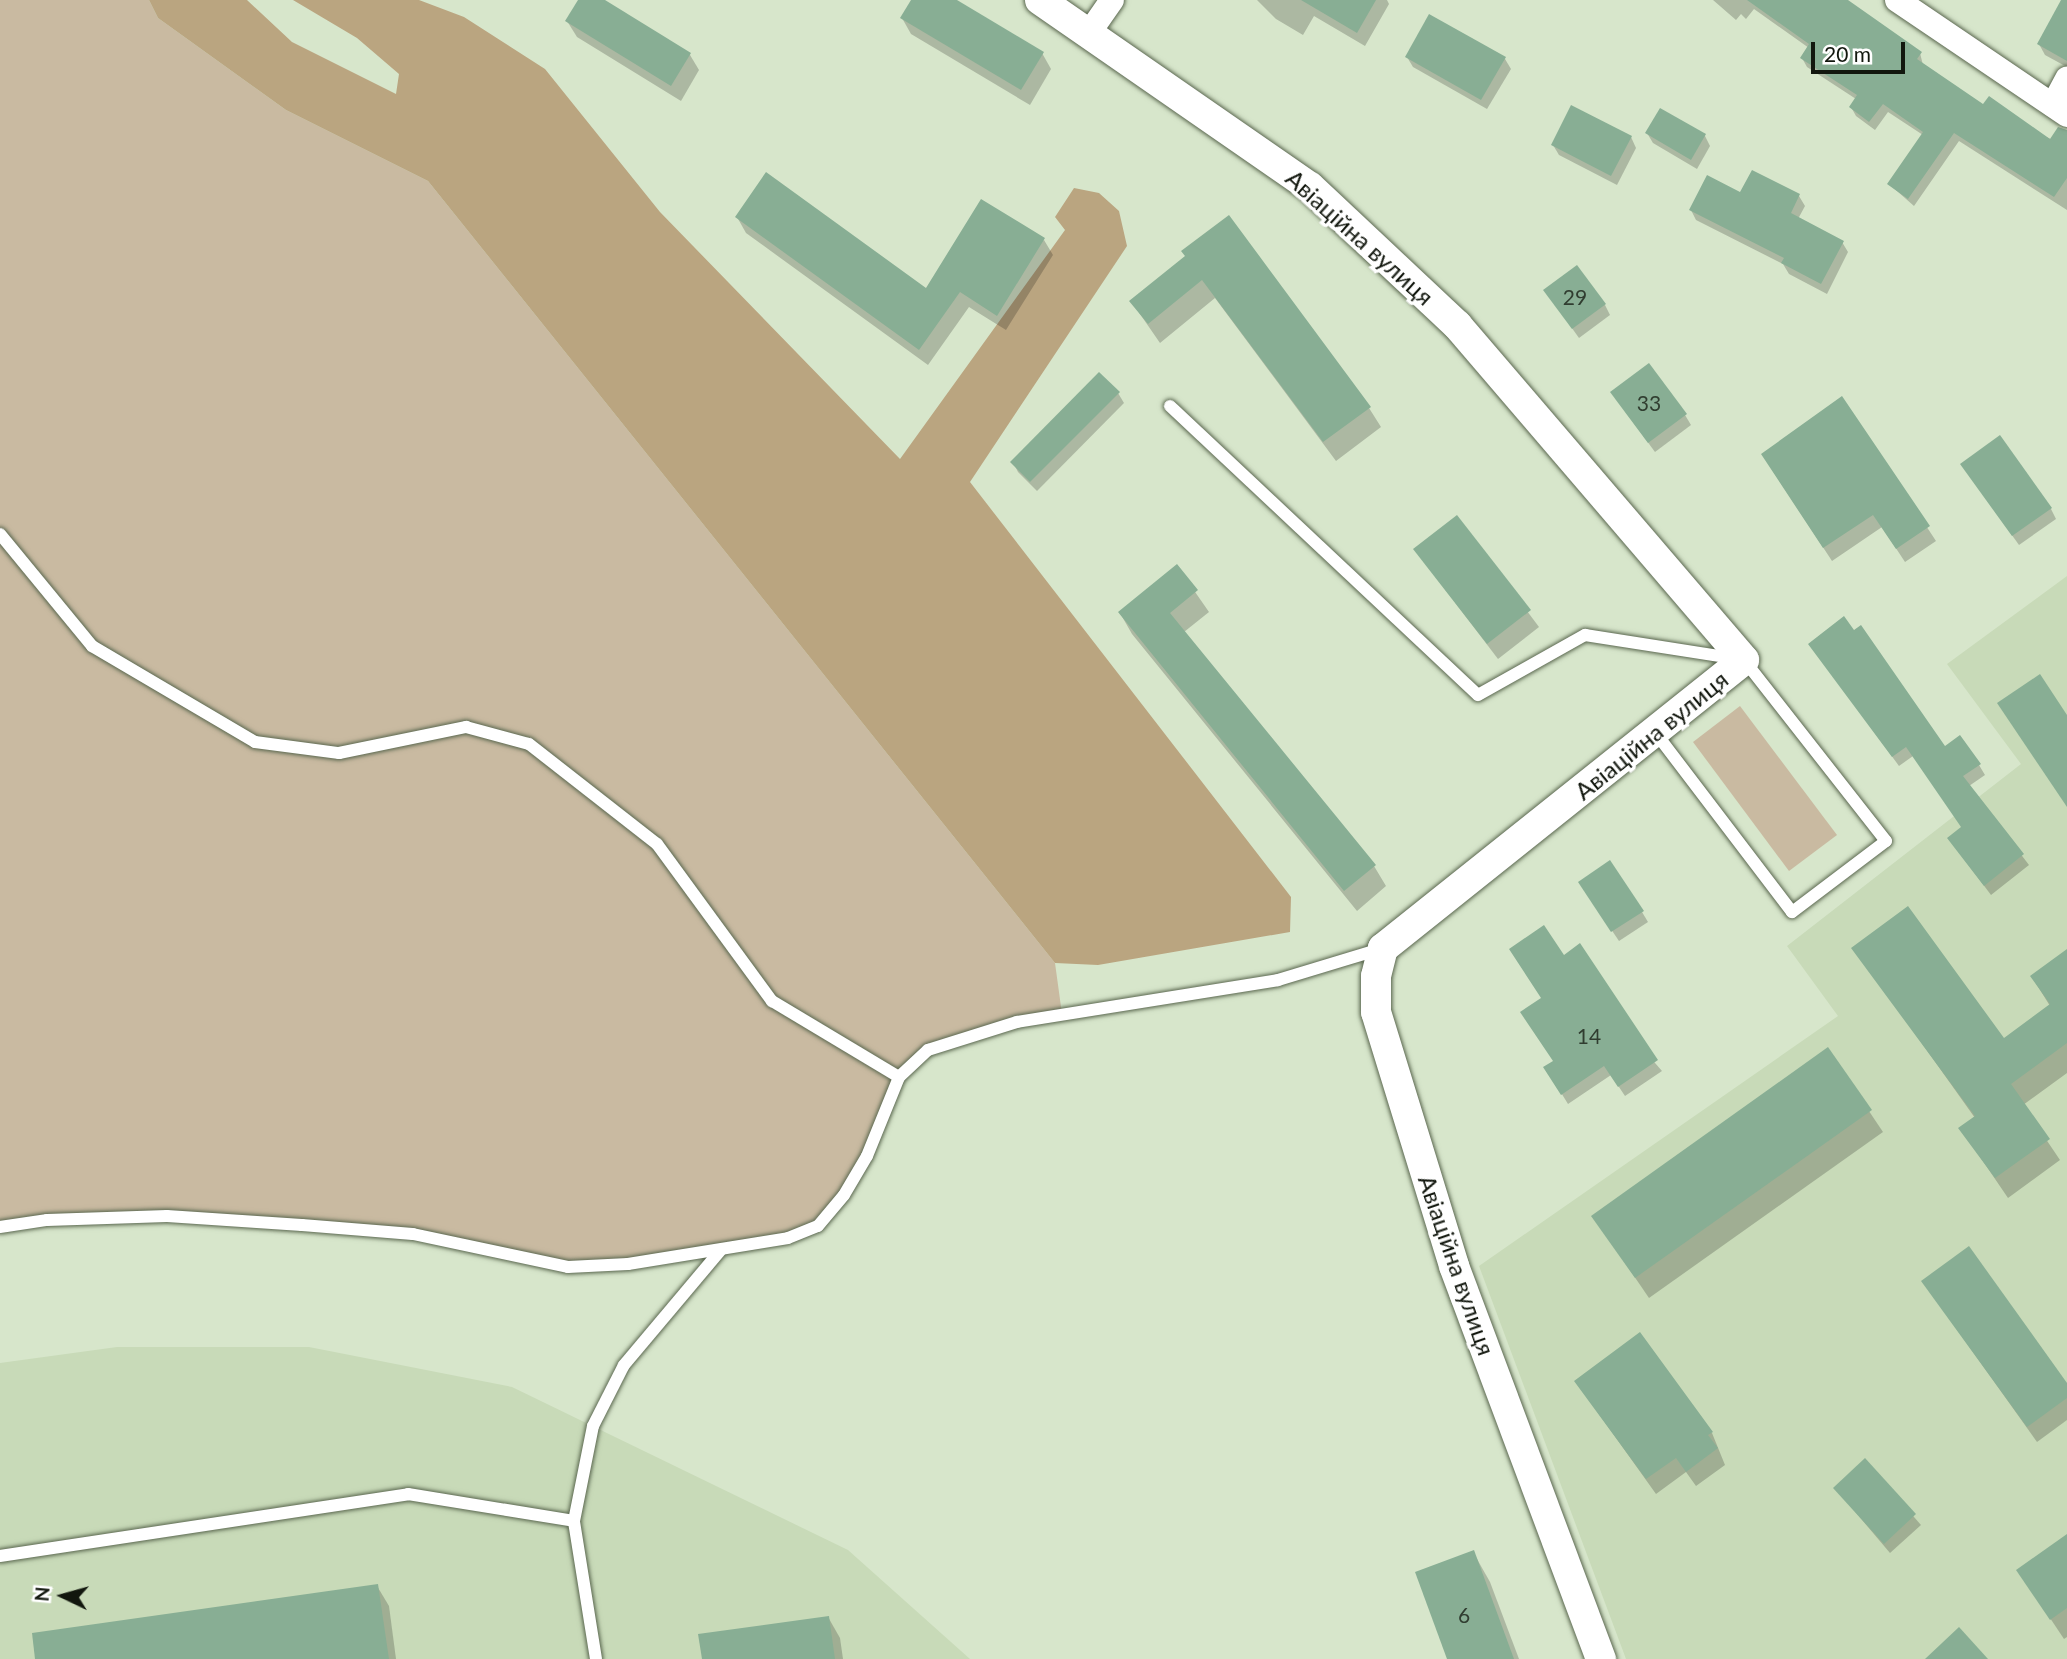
<!DOCTYPE html>
<meta charset="utf-8">
<style>
body{margin:0}
#map{position:relative;width:2067px;height:1659px;overflow:hidden;background:#d7e6cb;font-family:Lato,sans-serif}
div>[style]{position:absolute}
.built>*{inset:0;background:#c8dab8}
.green>*{inset:0;background:#c9baa1}
.forest>*{inset:0;background:#baa580}
.shadow>*{inset:0;background:#0003}
.building>*{inset:0;background:#88ae94}
.roads{filter:drop-shadow(0 0 2px #5a674f) drop-shadow(0 0 2px #5a674f)}
.service>*{height:12px;margin:-6px;padding:0 6px;transform-origin:6px;border-radius:6px;background:#fff}
.minor>*{height:24px;margin:-12px;padding:0 12px;transform-origin:12px;border-radius:12px;background:#fff}
.tertiary>*{height:30px;margin:-15px;padding:0 15px;transform-origin:15px;border-radius:15px;background:#fff}
span{translate:-50% -50%;white-space:nowrap;text-align:center;line-height:1.15;-webkit-text-stroke:7px #fff;paint-order:stroke}
.number-label{font-size:21px;color:#303d30}
.number-label span{-webkit-text-stroke-width:0}
.street-label{font-size:24px;color:#12170e}
.north{position:absolute;left:28px;top:1561px;width:70px;height:70px;-webkit-text-stroke:5px #fff;paint-order:stroke;rotate:275deg;font-size:19px;font-weight:700;line-height:28px;text-align:center;color:#12170e}
.north::after{content:'';display:block;margin:auto;width:24px;height:32px;background:#12170e;clip-path:polygon(50% 0,100% 100%,50% 72%,0 100%)}
.scale{position:absolute;left:1811px;top:42px;width:94px;height:32px;box-sizing:border-box;border:4px solid #12170e;border-top:0;padding-left:9px;font-size:21px;line-height:24px;white-space:nowrap;color:#12170e;-webkit-text-stroke:5px #fff;paint-order:stroke}
</style>
<div id="map">
<div class="built">
<div style="clip-path:polygon(2067px 576px,2067px 1659px,1626px 1659px,1479px 1266px,1838px 1016px,1787px 946px,2021px 764px,1947px 664px)"></div>
<div style="clip-path:polygon(117px 1347px,309px 1347px,512px 1387px,848px 1550px,970px 1659px,0 1659px,0 1363px)"></div>
</div>
<div class="green">
<div style="clip-path:polygon(0 0,149px 0,158px 18px,286px 110px,428px 181px,1055px 963px,1062px 1014px,928px 1050px,899px 1077px,867px 1156px,818px 1226px,788px 1238px,568px 1267px,413px 1234px,167px 1216px,0 1227px)"></div>
<div style="clip-path:polygon(1740px 706px,1837px 835px,1789px 871px,1693px 742px)"></div>
</div>
<div class="forest">
<div style="clip-path:polygon(149px 0,247px 0,292px 42px,396px 94px,399px 74px,357px 38px,293px 0,419px 0,464px 17px,545px 69px,660px 212px,900px 459px,1065px 230px,1055px 217px,1074px 188px,1099px 193px,1119px 211px,1127px 246px,970px 482px,1291px 897px,1290px 932px,1098px 965px,1055px 963px,428px 181px,286px 110px,158px 18px)"></div>
</div>
<div class="shadow">
<div style="clip-path:polygon(580px 0,601px 0,690px 55px,699px 70px,681px 101px,577px 37px,567px 21px)"></div>
<div style="clip-path:polygon(913px 0,954px 0,1042px 53px,1051px 69px,1030px 105px,911px 34px,902px 18px)"></div>
<div style="clip-path:polygon(1257px 0,1387px 0,1389px 4px,1365px 46px,1314px 16px,1303px 35px,1276px 19px)"></div>
<div style="clip-path:polygon(1713px 0,1843px 0,1920px 53px,1923px 65px,1983px 106px,2067px 147px,2067px 210px,1959px 141px,1914px 206px,1889px 184px,1923px 135px,1888px 112px,1875px 130px,1856px 116px,1851px 107px,1856px 99px,1807px 67px,1802px 58px,1809px 48px,1754px 9px,1746px 19px,1741px 14px,1736px 20px)"></div>
<div style="clip-path:polygon(2063px 0,2067px 0,2067px 67px,2045px 55px,2039px 44px)"></div>
<div style="clip-path:polygon(1407px 57px,1505px 59px,1511px 69px,1487px 109px,1413px 67px)"></div>
<div style="clip-path:polygon(1647px 133px,1705px 136px,1710px 146px,1697px 169px,1653px 143px)"></div>
<div style="clip-path:polygon(1631px 137px,1636px 148px,1617px 185px,1559px 155px,1553px 145px)"></div>
<div style="clip-path:polygon(1752px 172px,1799px 196px,1805px 206px,1798px 219px,1842px 242px,1848px 252px,1827px 294px,1789px 274px,1783px 264px,1696px 220px,1691px 210px,1741px 194px)"></div>
<div style="clip-path:polygon(737px 217px,926px 291px,1044px 240px,1053px 255px,1006px 330px,969px 307px,928px 365px,746px 233px)"></div>
<div style="clip-path:polygon(1186px 257px,1369px 408px,1381px 427px,1336px 461px,1215px 298px,1160px 343px,1131px 301px)"></div>
<div style="clip-path:polygon(1552px 300px,1605px 305px,1610px 315px,1579px 338px)"></div>
<div style="clip-path:polygon(1118px 393px,1124px 403px,1037px 491px,1018px 472px,1013px 462px)"></div>
<div style="clip-path:polygon(1842px 398px,1936px 541px,1905px 562px,1882px 527px,1832px 561px,1771px 468px)"></div>
<div style="clip-path:polygon(1619px 403px,1685px 415px,1691px 425px,1655px 452px)"></div>
<div style="clip-path:polygon(1968px 474px,2051px 509px,2056px 519px,2019px 545px)"></div>
<div style="clip-path:polygon(1457px 517px,1539px 627px,1498px 659px,1415px 550px)"></div>
<div style="clip-path:polygon(1177px 566px,1209px 612px,1184px 632px,1374px 866px,1386px 886px,1357px 911px,1132px 634px,1120px 613px)"></div>
<div style="clip-path:polygon(1817px 654px,1944px 748px,1979px 765px,1985px 775px,1969px 786px,2029px 865px,1991px 895px,1949px 839px,1963px 828px,1913px 756px,1899px 766px)"></div>
<div style="clip-path:polygon(1586px 892px,1642px 912px,1648px 922px,1619px 941px)"></div>
<div style="clip-path:polygon(1854px 948px,2004px 1040px,2050px 1006px,2032px 977px,2067px 951px,2067px 1073px,2023px 1105px,2060px 1160px,2008px 1198px,1961px 1129px,1975px 1118px)"></div>
<div style="clip-path:polygon(1563px 957px,1662px 1071px,1625px 1096px,1611px 1075px,1568px 1104px,1552px 1078px)"></div>
<div style="clip-path:polygon(1828px 1050px,1883px 1132px,1649px 1298px,1593px 1216px)"></div>
<div style="clip-path:polygon(1923px 1282px,2067px 1385px,2067px 1420px,2037px 1442px)"></div>
<div style="clip-path:polygon(1576px 1382px,1712px 1433px,1725px 1465px,1696px 1486px,1686px 1472px,1656px 1494px)"></div>
<div style="clip-path:polygon(1865px 1461px,1921px 1525px,1890px 1553px,1835px 1488px)"></div>
<div style="clip-path:polygon(2067px 1536px,2067px 1637px,2064px 1639px,2018px 1570px)"></div>
<div style="clip-path:polygon(1473px 1552px,1490px 1582px,1519px 1659px,1449px 1659px)"></div>
<div style="clip-path:polygon(377px 1586px,389px 1606px,396px 1659px,37px 1659px)"></div>
<div style="clip-path:polygon(828px 1617px,840px 1638px,843px 1659px,704px 1659px)"></div>
</div>
<div class="building">
<div style="clip-path:polygon(578px 0,605px 0,691px 53px,671px 86px,565px 21px)"></div>
<div style="clip-path:polygon(911px 0,957px 0,1044px 52px,1021px 90px,900px 18px)"></div>
<div style="clip-path:polygon(1301px 0,1376px 0,1357px 33px)"></div>
<div style="clip-path:polygon(1747px 0,1848px 0,1922px 52px,1917px 59px,1983px 104px,1989px 96px,2050px 139px,2058px 127px,2067px 130px,2067px 178px,2054px 197px,1954px 133px,1908px 199px,1887px 184px,1923px 132px,1883px 104px,1869px 122px,1849px 107px,1857px 95px,1800px 58px,1809px 44px)"></div>
<div style="clip-path:polygon(2061px 0,2067px 0,2067px 61px,2037px 44px)"></div>
<div style="clip-path:polygon(1429px 14px,1506px 57px,1481px 100px,1405px 57px)"></div>
<div style="clip-path:polygon(1571px 105px,1632px 136px,1611px 176px,1551px 145px)"></div>
<div style="clip-path:polygon(1660px 108px,1706px 134px,1691px 160px,1645px 133px)"></div>
<div style="clip-path:polygon(1752px 170px,1800px 194px,1791px 213px,1844px 241px,1821px 284px,1781px 263px,1784px 258px,1689px 210px,1707px 175px,1740px 192px)"></div>
<div style="clip-path:polygon(766px 172px,926px 288px,981px 199px,1045px 238px,997px 316px,960px 292px,919px 350px,735px 217px)"></div>
<div style="clip-path:polygon(1229px 215px,1371px 407px,1323px 442px,1202px 280px,1148px 324px,1129px 301px,1185px 256px,1181px 251px)"></div>
<div style="clip-path:polygon(1577px 265px,1606px 304px,1572px 329px,1543px 290px)"></div>
<div style="clip-path:polygon(1649px 363px,1687px 414px,1648px 443px,1610px 392px)"></div>
<div style="clip-path:polygon(1099px 372px,1120px 392px,1030px 482px,1010px 462px)"></div>
<div style="clip-path:polygon(1842px 396px,1930px 526px,1896px 549px,1873px 515px,1823px 548px,1761px 454px)"></div>
<div style="clip-path:polygon(2000px 435px,2052px 508px,2012px 536px,1960px 464px)"></div>
<div style="clip-path:polygon(1457px 515px,1531px 610px,1487px 644px,1413px 549px)"></div>
<div style="clip-path:polygon(1177px 564px,1198px 590px,1170px 613px,1376px 865px,1344px 891px,1118px 612px)"></div>
<div style="clip-path:polygon(1844px 616px,1854px 630px,1861px 625px,1945px 746px,1960px 735px,1981px 764px,1963px 776px,2024px 854px,1984px 886px,1947px 838px,1961px 827px,1906px 747px,1892px 757px,1808px 644px)"></div>
<div style="clip-path:polygon(2040px 674px,2067px 715px,2067px 807px,1997px 703px)"></div>
<div style="clip-path:polygon(1610px 860px,1644px 911px,1611px 932px,1578px 882px)"></div>
<div style="clip-path:polygon(1908px 906px,2004px 1038px,2050px 1004px,2030px 976px,2067px 949px,2067px 1043px,2011px 1084px,2050px 1139px,1995px 1178px,1958px 1128px,1975px 1116px,1851px 948px)"></div>
<div style="clip-path:polygon(1544px 925px,1564px 955px,1580px 943px,1658px 1060px,1618px 1087px,1604px 1066px,1561px 1095px,1543px 1067px,1553px 1061px,1520px 1012px,1541px 998px,1509px 949px)"></div>
<div style="clip-path:polygon(1828px 1047px,1872px 1110px,1635px 1278px,1591px 1216px)"></div>
<div style="clip-path:polygon(1969px 1246px,2067px 1383px,2067px 1398px,2027px 1427px,1921px 1281px)"></div>
<div style="clip-path:polygon(1640px 1332px,1713px 1432px,1708px 1435px,1718px 1448px,1686px 1472px,1676px 1458px,1646px 1479px,1574px 1381px)"></div>
<div style="clip-path:polygon(1865px 1458px,1916px 1514px,1884px 1544px,1833px 1488px)"></div>
<div style="clip-path:polygon(2067px 1534px,2067px 1608px,2050px 1620px,2016px 1570px)"></div>
<div style="clip-path:polygon(1474px 1550px,1514px 1659px,1447px 1659px,1415px 1572px)"></div>
<div style="clip-path:polygon(378px 1584px,389px 1659px,35px 1659px,32px 1633px)"></div>
<div style="clip-path:polygon(829px 1616px,835px 1659px,702px 1659px,698px 1634px)"></div>
<div style="clip-path:polygon(1959px 1627px,1988px 1659px,1925px 1659px)"></div>
</div>
<div class="roads">
<div class="service">
<div style="left:1170px;top:406px;width:422px;rotate:43.2deg"></div>
<div style="left:1478px;top:695px;width:123px;rotate:-29.3deg"></div>
<div style="left:1585px;top:635px;width:161px;rotate:8.9deg"></div>
<div style="left:1744px;top:660px;width:230px;rotate:51.9deg"></div>
<div style="left:1886px;top:841px;width:118px;rotate:142.9deg"></div>
<div style="left:1792px;top:912px;width:226px;rotate:-127.3deg"></div>
<div style="left:0;top:534px;width:145px;rotate:50.6deg"></div>
<div style="left:92px;top:646px;width:189px;rotate:30.5deg"></div>
<div style="left:255px;top:742px;width:85px;rotate:7.5deg"></div>
<div style="left:339px;top:753px;width:130px;rotate:-11.6deg"></div>
<div style="left:466px;top:727px;width:65px;rotate:15.1deg"></div>
<div style="left:529px;top:744px;width:162px;rotate:38deg"></div>
<div style="left:657px;top:844px;width:195px;rotate:53.8deg"></div>
<div style="left:772px;top:1001px;width:148px;rotate:30.9deg"></div>
<div style="left:0;top:1227px;width:48px;rotate:-8.5deg"></div>
<div style="left:47px;top:1220px;width:120px;rotate:-1.9deg"></div>
<div style="left:167px;top:1216px;width:135px;rotate:3.8deg"></div>
<div style="left:302px;top:1225px;width:111px;rotate:4.6deg"></div>
<div style="left:413px;top:1234px;width:158px;rotate:12deg"></div>
<div style="left:568px;top:1267px;width:60px;rotate:-2.9deg"></div>
<div style="left:628px;top:1264px;width:162px;rotate:-9.2deg"></div>
<div style="left:788px;top:1238px;width:32px;rotate:-22deg"></div>
<div style="left:818px;top:1226px;width:40px;rotate:-50deg"></div>
<div style="left:844px;top:1195px;width:45px;rotate:-59.5deg"></div>
<div style="left:867px;top:1156px;width:85px;rotate:-67.9deg"></div>
<div style="left:899px;top:1077px;width:40px;rotate:-43deg"></div>
<div style="left:928px;top:1050px;width:93px;rotate:-17.5deg"></div>
<div style="left:1017px;top:1022px;width:264px;rotate:-9.1deg"></div>
<div style="left:1278px;top:980px;width:107px;rotate:-16.9deg"></div>
<div style="left:0;top:1556px;width:413px;rotate:-8.6deg"></div>
<div style="left:408px;top:1494px;width:168px;rotate:9.2deg"></div>
<div style="left:596px;top:1659px;width:140px;rotate:-99.1deg"></div>
<div style="left:574px;top:1521px;width:97px;rotate:-78.7deg"></div>
<div style="left:593px;top:1426px;width:68px;rotate:-63.1deg"></div>
<div style="left:624px;top:1365px;width:150px;rotate:-49.9deg"></div>
</div>
<div class="minor">
<div style="left:1897px;top:0;width:205px;rotate:34.1deg"></div>
<div style="left:1089px;top:33px;width:40px;rotate:-55.1deg"></div>
<div style="left:2053px;top:105px;width:30px;rotate:-62deg"></div>
</div>
<div class="tertiary">
<div style="left:1040px;top:0;width:328px;rotate:34.7deg"></div>
<div style="left:1310px;top:187px;width:202px;rotate:43.2deg"></div>
<div style="left:1457px;top:325px;width:441px;rotate:49.4deg"></div>
<div style="left:1744px;top:660px;width:462px;rotate:141.4deg"></div>
<div style="left:1383px;top:948px;width:29px;rotate:104deg"></div>
<div style="left:1376px;top:976px;width:36px;rotate:90deg"></div>
<div style="left:1376px;top:1012px;width:266px;rotate:72.9deg"></div>
<div style="left:1454px;top:1266px;width:420px;rotate:69.5deg"></div>
</div>
</div>
<div class="number-label">
<span style="left:1575px;top:297px">29</span>
<span style="left:1649px;top:403px">33</span>
<span style="left:1589px;top:1036px">14</span>
<span style="left:1464px;top:1615px">6</span>
</div>
<div class="street-label">
<span style="left:1360px;top:237px;rotate:42deg">Авіаційна вулиця</span>
<span style="left:1651px;top:735px;rotate:-39deg">Авіаційна вулиця</span>
<span style="left:1457px;top:1265px;rotate:71deg">Авіаційна вулиця</span>
</div>
<div class="north">N</div>
<div class="scale">20 m</div>
</div>
